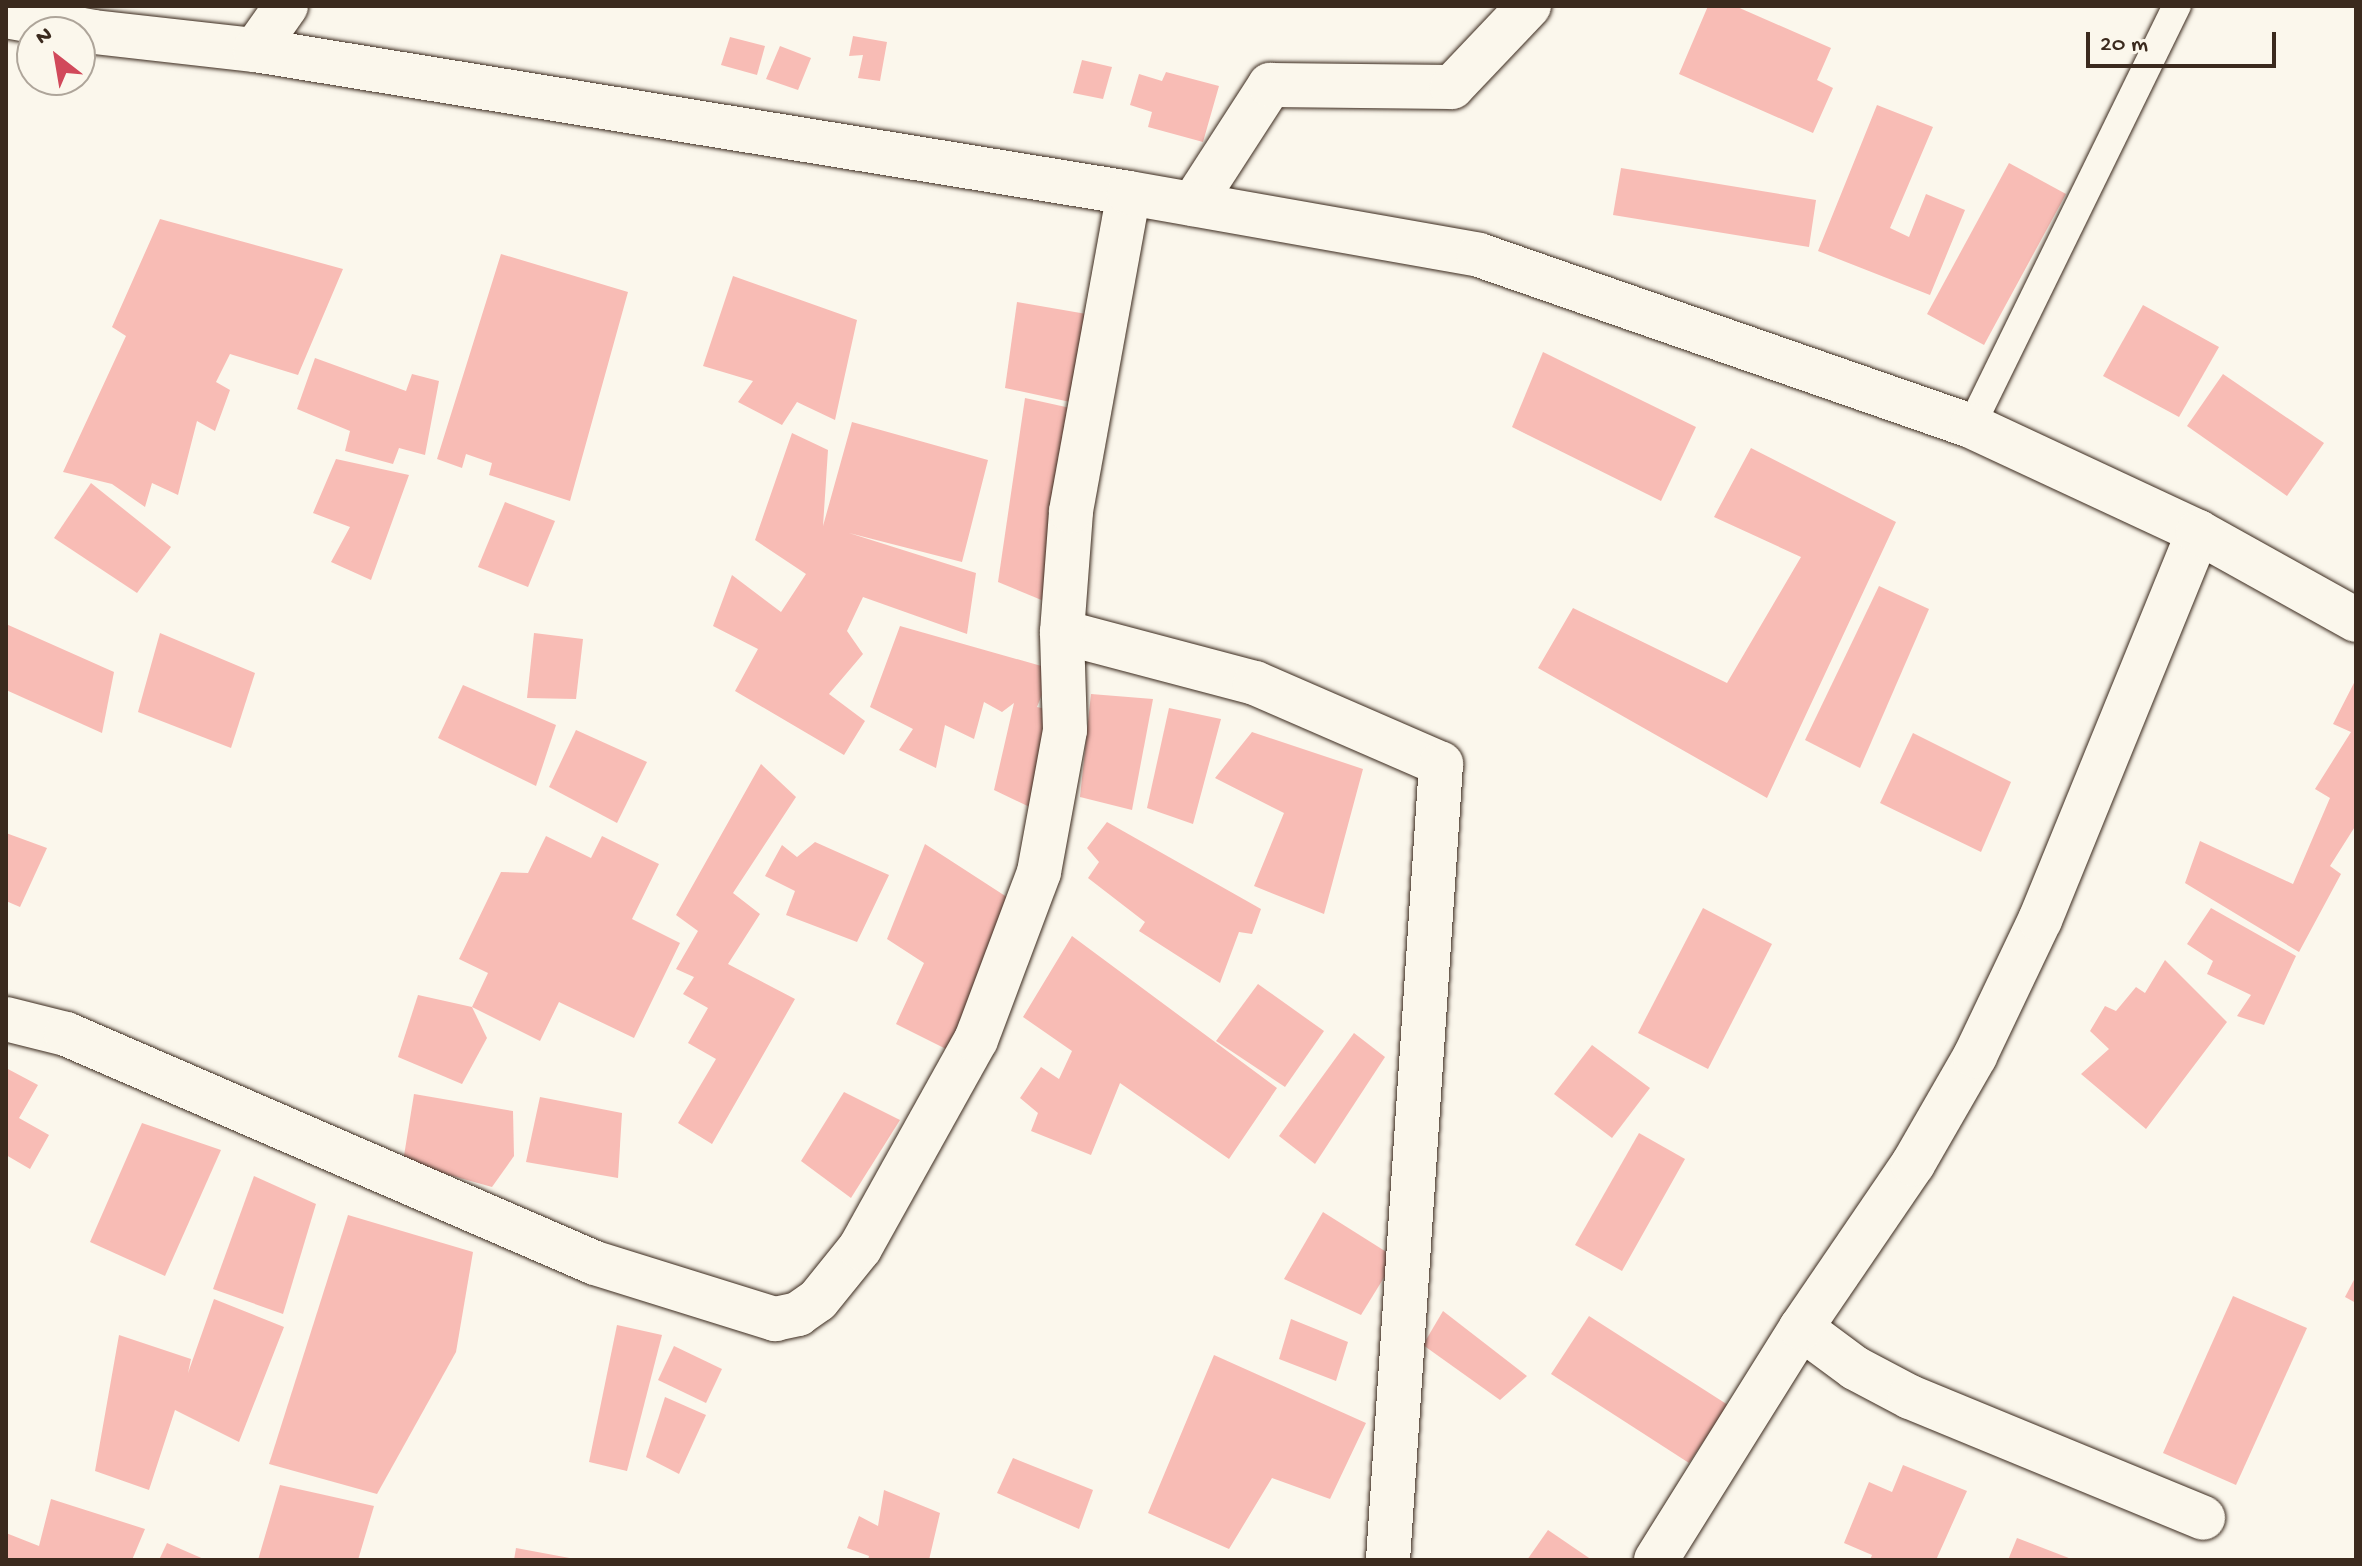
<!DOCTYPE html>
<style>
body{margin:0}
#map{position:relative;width:2362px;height:1566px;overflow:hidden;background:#fbf7ec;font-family:"Gochi Hand",sans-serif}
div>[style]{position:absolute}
.building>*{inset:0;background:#f8bcb5}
.roads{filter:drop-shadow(0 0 2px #3b2a1e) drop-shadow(0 0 2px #3b2a1e)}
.service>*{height:28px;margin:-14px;padding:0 14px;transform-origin:14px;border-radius:14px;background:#fbf7ec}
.minor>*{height:44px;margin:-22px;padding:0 22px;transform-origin:22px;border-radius:22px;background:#fbf7ec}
.tertiary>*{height:44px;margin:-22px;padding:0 22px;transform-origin:22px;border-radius:22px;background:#fbf7ec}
span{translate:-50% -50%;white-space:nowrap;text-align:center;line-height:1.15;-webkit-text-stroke:6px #fbf7ec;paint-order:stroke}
.frame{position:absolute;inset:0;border:8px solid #3b2a1e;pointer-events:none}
.north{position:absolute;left:16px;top:16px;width:80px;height:80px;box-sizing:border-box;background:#fbf7ec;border:2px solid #aea59a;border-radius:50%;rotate:329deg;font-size:22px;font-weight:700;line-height:32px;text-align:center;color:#3b2a1e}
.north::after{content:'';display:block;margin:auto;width:28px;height:36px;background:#d1495b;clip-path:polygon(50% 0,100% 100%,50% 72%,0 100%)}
.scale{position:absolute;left:2086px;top:32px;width:190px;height:36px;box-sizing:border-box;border:4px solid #3b2a1e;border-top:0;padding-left:10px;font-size:24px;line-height:28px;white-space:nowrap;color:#3b2a1e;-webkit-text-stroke:6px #fbf7ec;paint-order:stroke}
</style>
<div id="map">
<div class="building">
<div style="clip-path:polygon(1708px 6px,1735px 6px,1831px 48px,1817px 80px,1833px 88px,1813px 133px,1679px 74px)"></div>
<div style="clip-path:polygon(853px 36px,887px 42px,880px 81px,858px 78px,863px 55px,849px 56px)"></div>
<div style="clip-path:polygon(730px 37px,765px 46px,757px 75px,721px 65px)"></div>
<div style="clip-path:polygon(780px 46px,811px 58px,798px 90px,766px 79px)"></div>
<div style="clip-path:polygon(1082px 60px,1112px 67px,1103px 99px,1073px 93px)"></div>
<div style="clip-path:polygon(1166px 72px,1219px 86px,1203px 142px,1148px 127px,1152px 112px,1130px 105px,1139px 74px,1162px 81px)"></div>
<div style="clip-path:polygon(1877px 105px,1933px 127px,1890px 228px,1909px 237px,1926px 194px,1965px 210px,1930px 295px,1818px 251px)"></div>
<div style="clip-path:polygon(2009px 163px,2066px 194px,1984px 345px,1927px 314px)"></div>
<div style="clip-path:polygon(1621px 168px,1816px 200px,1809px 247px,1613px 215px)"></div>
<div style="clip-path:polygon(160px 219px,343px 269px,298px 375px,230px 354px,216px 382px,230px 390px,215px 431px,197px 421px,178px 495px,152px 483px,145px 507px,112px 484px,63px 472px,126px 336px,112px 327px)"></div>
<div style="clip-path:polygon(501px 254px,628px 292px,570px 501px,489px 475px,492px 463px,466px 454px,462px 468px,437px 459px)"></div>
<div style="clip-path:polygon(733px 276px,857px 320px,835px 420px,797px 402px,782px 425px,738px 402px,753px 381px,703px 366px)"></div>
<div style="clip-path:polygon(1017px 302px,1098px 316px,1084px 405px,1005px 388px)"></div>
<div style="clip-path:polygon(2143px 305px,2219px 347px,2179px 417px,2103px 376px)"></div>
<div style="clip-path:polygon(1543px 352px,1696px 427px,1661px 501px,1512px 427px)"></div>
<div style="clip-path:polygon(315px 358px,406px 391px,412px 374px,439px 381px,425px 455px,399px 448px,393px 464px,345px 451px,350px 431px,297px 409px)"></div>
<div style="clip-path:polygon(2223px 374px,2324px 443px,2287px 496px,2187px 426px)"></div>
<div style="clip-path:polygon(1025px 398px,1084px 411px,1056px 606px,998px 582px)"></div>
<div style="clip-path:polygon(852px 422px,988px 460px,962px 562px,849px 533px,976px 573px,967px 634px,863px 597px,847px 631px,863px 654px,829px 694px,865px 721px,844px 755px,735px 691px,758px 649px,713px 626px,732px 575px,781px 612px,806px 574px,755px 540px,792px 433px,828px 450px,823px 526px)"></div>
<div style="clip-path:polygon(1751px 448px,1896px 522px,1767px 798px,1538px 668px,1573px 608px,1727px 683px,1801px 557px,1714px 517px)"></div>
<div style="clip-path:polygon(336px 459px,409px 475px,371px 580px,331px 562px,350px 527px,313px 513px)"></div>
<div style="clip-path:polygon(91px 483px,171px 547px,137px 593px,54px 538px)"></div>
<div style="clip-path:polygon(505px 502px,555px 521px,528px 587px,478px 567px)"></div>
<div style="clip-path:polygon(1879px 586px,1929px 609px,1860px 768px,1805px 740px)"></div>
<div style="clip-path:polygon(6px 624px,114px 672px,102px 733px,6px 690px)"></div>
<div style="clip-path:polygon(900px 626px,1052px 669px,1037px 707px,1050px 710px,1036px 810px,994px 790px,1014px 703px,1002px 712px,984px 702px,974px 739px,945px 725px,936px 768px,899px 750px,913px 729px,870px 707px)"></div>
<div style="clip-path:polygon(160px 633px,255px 673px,231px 748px,138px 712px)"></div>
<div style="clip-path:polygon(534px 633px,583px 639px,576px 699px,527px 698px)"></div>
<div style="clip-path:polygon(2356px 679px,2356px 825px,2330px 866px,2341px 874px,2299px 952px,2185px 883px,2200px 841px,2293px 884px,2330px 798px,2315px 789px,2351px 732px,2333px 724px)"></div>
<div style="clip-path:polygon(463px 685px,556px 725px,536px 786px,438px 738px)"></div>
<div style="clip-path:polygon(1091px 694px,1153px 699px,1132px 810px,1080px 797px)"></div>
<div style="clip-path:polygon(1169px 708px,1221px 719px,1193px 824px,1147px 808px)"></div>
<div style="clip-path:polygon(576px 730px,647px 762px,617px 823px,549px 787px)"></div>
<div style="clip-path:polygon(1252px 732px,1363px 769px,1324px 914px,1254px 886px,1284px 813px,1215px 778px)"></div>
<div style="clip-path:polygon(1913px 733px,2011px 782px,1981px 852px,1880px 803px)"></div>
<div style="clip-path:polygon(761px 764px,796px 797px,733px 893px,760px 914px,728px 964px,795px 999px,712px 1144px,678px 1123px,716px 1059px,688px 1043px,708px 1008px,683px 994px,694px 977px,676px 969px,698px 931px,676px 915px)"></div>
<div style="clip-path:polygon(1107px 822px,1261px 909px,1252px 934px,1239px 932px,1220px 983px,1139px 931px,1145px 922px,1088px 878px,1099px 862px,1087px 848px)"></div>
<div style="clip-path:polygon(6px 833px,47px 848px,20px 907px,6px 901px)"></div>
<div style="clip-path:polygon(546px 836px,591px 858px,602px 836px,659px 864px,632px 919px,680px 943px,634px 1038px,559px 1002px,540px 1041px,472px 1007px,488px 973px,459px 959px,501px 872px,528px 873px)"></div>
<div style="clip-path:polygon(815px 842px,889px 875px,857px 942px,786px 915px,795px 891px,765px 876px,782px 845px,797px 857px)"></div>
<div style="clip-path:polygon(925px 844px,1013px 901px,960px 1056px,896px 1024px,924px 963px,887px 939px)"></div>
<div style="clip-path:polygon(1703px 908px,1772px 944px,1708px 1069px,1638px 1033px)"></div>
<div style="clip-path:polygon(2211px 908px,2296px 956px,2264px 1025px,2237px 1016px,2251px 995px,2207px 974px,2213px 961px,2187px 944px)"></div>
<div style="clip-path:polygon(1072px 936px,1277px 1088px,1229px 1159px,1120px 1083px,1091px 1155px,1031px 1131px,1038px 1113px,1020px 1098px,1041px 1067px,1059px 1079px,1072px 1051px,1023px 1017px)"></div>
<div style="clip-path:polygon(2165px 960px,2227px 1022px,2146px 1129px,2081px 1074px,2109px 1049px,2090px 1031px,2105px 1006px,2116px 1011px,2136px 987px,2145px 993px)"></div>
<div style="clip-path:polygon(1258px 984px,1324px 1031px,1285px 1087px,1216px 1041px)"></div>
<div style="clip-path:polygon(418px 995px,472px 1007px,487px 1038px,462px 1084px,398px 1057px)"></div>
<div style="clip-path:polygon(1354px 1033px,1385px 1057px,1315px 1164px,1279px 1136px)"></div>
<div style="clip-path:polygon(1592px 1045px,1650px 1088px,1612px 1138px,1554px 1094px)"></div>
<div style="clip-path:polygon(6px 1068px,38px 1085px,19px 1118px,49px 1135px,30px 1169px,6px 1155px)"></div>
<div style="clip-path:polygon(844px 1092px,900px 1120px,851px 1198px,801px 1161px)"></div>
<div style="clip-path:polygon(414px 1094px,513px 1111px,514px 1156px,492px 1187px,403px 1162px)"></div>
<div style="clip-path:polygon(540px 1097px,622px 1113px,618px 1178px,526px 1162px)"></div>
<div style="clip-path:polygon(142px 1123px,221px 1150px,165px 1276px,90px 1242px)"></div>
<div style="clip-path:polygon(1639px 1133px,1685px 1159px,1622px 1271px,1575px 1245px)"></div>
<div style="clip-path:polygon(254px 1176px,316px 1204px,283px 1314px,213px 1289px)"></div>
<div style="clip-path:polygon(1323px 1212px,1396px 1258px,1361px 1315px,1284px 1279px)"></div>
<div style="clip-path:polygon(348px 1215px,473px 1252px,456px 1352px,377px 1494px,269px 1464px)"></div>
<div style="clip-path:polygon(2356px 1276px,2356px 1303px,2345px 1297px)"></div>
<div style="clip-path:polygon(2233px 1296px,2307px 1328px,2236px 1485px,2163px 1453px)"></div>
<div style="clip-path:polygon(214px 1299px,284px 1327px,239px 1442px,175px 1410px,149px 1490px,95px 1471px,119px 1335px,191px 1359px,188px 1373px)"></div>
<div style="clip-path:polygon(1443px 1311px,1527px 1376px,1500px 1400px,1423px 1345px)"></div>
<div style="clip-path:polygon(1589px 1316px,1728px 1405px,1689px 1463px,1551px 1374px)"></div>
<div style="clip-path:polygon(1291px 1319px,1348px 1342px,1336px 1381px,1279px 1359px)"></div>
<div style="clip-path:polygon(617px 1325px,662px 1335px,627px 1471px,589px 1462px)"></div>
<div style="clip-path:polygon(674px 1346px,722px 1369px,706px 1403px,658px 1380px)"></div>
<div style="clip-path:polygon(1214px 1355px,1366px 1423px,1330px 1499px,1272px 1478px,1229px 1549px,1148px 1513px)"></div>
<div style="clip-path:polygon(665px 1397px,706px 1415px,679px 1474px,646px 1457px)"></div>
<div style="clip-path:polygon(1013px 1458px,1093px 1490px,1079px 1529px,997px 1493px)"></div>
<div style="clip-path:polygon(1903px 1465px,1967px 1491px,1936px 1560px,1870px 1560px,1872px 1555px,1844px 1543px,1869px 1482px,1892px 1492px)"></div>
<div style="clip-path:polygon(280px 1485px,374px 1506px,358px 1560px,258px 1560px)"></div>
<div style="clip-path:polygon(884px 1490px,940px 1513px,929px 1560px,868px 1560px,869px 1556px,847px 1548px,859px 1516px,878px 1526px)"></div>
<div style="clip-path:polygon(51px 1499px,145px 1529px,132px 1560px,6px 1560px,6px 1533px,39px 1546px)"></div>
<div style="clip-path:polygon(1548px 1530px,1592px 1560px,1527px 1560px)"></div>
<div style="clip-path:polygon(2017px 1538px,2074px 1560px,2008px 1560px)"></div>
<div style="clip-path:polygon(167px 1543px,206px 1560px,159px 1560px)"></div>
<div style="clip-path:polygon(516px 1548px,575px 1559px,575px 1560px,514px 1560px)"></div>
</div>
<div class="roads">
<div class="service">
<div style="left:1971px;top:426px;width:468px;rotate:-63.9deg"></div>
</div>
<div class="minor">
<div style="left:255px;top:50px;width:54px;rotate:-54.8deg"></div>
<div style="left:1193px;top:204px;width:142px;rotate:-57.1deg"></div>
<div style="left:1270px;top:85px;width:182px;rotate:0.6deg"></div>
<div style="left:1452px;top:87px;width:112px;rotate:-46.5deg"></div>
<div style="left:1062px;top:632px;width:200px;rotate:14.8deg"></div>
<div style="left:1255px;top:683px;width:203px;rotate:23.5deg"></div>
<div style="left:1441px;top:764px;width:798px;rotate:93.81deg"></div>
<div style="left:6px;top:1019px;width:62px;rotate:14deg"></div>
<div style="left:66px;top:1034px;width:576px;rotate:23.41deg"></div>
<div style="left:595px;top:1263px;width:189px;rotate:17.3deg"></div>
<div style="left:775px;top:1319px;width:24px;rotate:-12deg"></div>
<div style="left:798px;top:1314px;width:24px;rotate:-35deg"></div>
<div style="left:818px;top:1300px;width:67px;rotate:-51.1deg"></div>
<div style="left:860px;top:1248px;width:238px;rotate:-60.9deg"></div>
<div style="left:976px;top:1040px;width:179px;rotate:-69.4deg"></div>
<div style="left:1039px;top:872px;width:144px;rotate:-79.6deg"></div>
<div style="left:1065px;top:730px;width:98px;rotate:-91.8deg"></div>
<div style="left:1062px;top:632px;width:121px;rotate:-85.7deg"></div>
<div style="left:1071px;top:511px;width:323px;rotate:-79.7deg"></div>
<div style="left:1801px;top:1328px;width:67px;rotate:36.5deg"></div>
<div style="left:1855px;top:1368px;width:62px;rotate:27.8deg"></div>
<div style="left:1910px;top:1397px;width:317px;rotate:22.4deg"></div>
<div style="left:1656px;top:1560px;width:274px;rotate:-58deg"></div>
<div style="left:1801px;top:1328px;width:199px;rotate:-55.7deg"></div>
<div style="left:1913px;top:1164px;width:125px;rotate:-60.1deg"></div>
<div style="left:1975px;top:1056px;width:151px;rotate:-64.5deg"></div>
<div style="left:2040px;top:920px;width:419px;rotate:-67.8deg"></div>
</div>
<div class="tertiary">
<div style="left:6px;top:16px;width:89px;rotate:10.3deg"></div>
<div style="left:94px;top:32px;width:162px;rotate:6.4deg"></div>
<div style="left:255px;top:50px;width:886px;rotate:9.29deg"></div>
<div style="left:1129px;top:193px;width:355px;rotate:10deg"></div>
<div style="left:1479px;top:255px;width:521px;rotate:19.17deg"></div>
<div style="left:1971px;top:426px;width:251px;rotate:25deg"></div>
<div style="left:2198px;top:532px;width:181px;rotate:29.1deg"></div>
</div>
</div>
<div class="frame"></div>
<div class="north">N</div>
<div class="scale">20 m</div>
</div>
